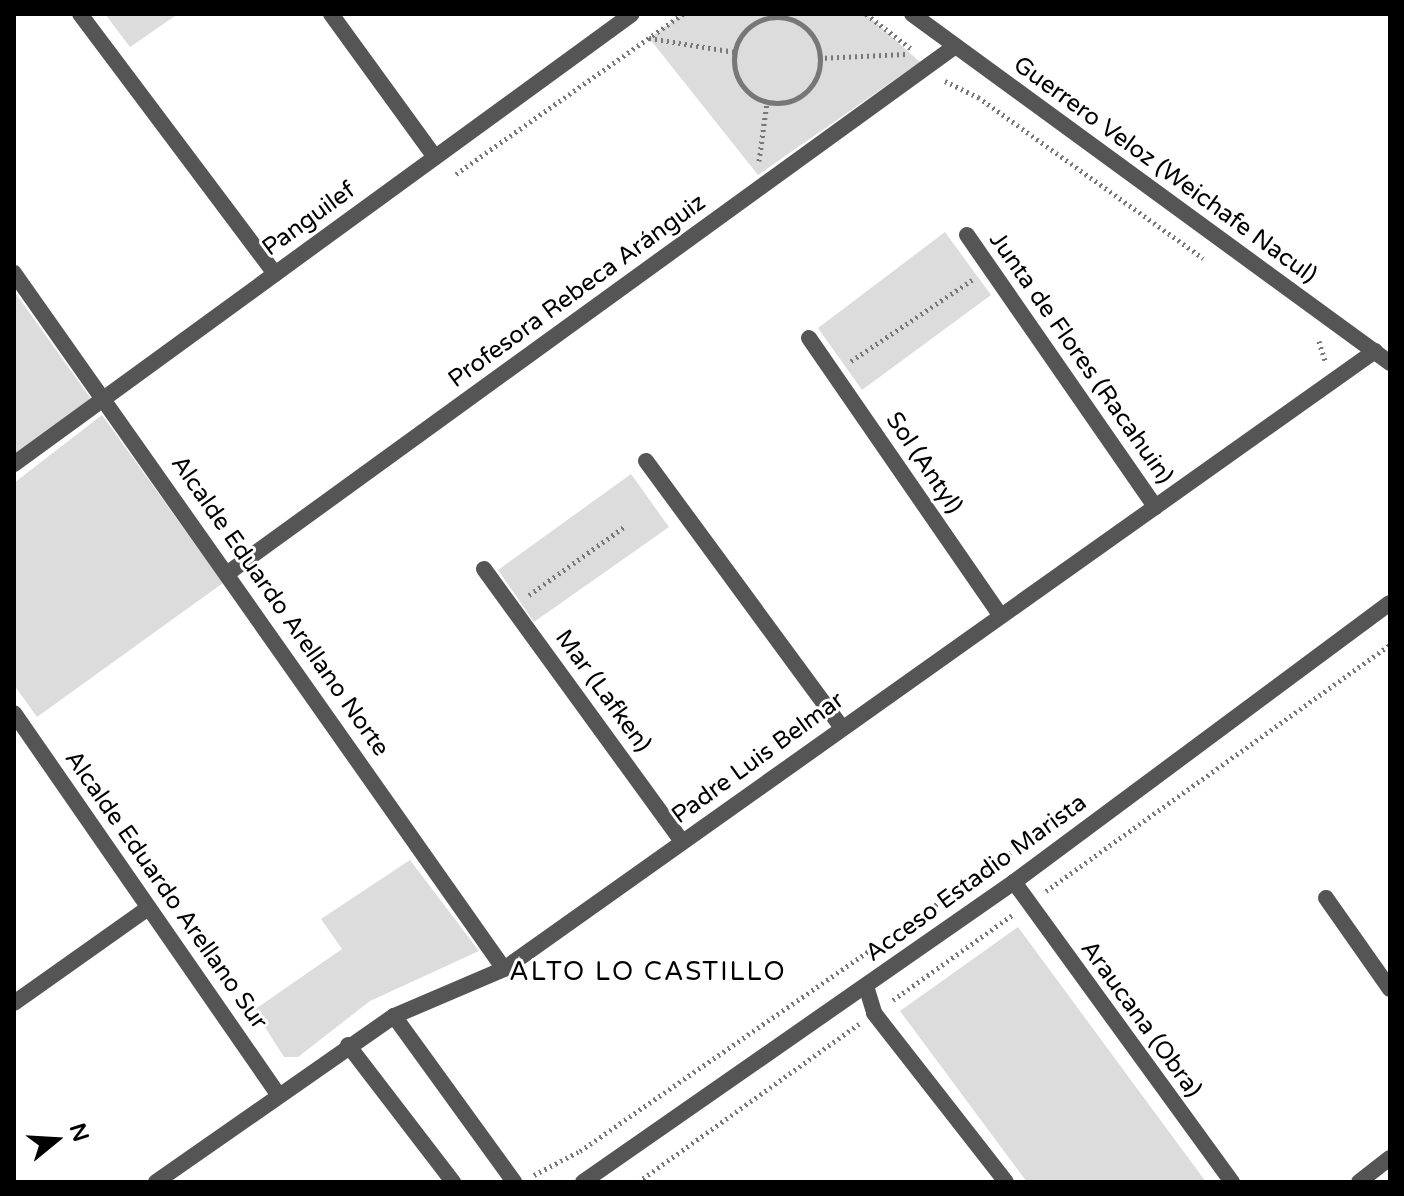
<!DOCTYPE html>
<meta charset="utf-8">
<style>
body{margin:0}
#map{position:relative;width:1404px;height:1196px;overflow:hidden;background:#fff;font-family:"Varela Round",sans-serif}
div>[style]{position:absolute}
.green>*{inset:0;background:#dcdcdc}
.path>*{height:5px;margin-top:-2.5px;transform-origin:0;background:repeating-linear-gradient(90deg,#777 0 2px,transparent 0 6px)}
.path>.ring{margin:-2.5px;padding:0;box-sizing:content-box;background:none;border:5px solid #777;border-radius:50%}
.street>*{height:16px;margin:-8px;padding:0 8px;transform-origin:8px;border-radius:8px;background:#555}
span{translate:-50% -50%;white-space:nowrap;text-align:center;line-height:1.15;-webkit-text-stroke:6px #fff;paint-order:stroke}
.street-label{font-size:24px;color:#000}
.neighbourhood-label{font-size:26px;color:#000;letter-spacing:2px}
.frame{position:absolute;inset:0;border:16px solid #000;pointer-events:none}
.north{position:absolute;left:16px;top:1100px;width:80px;height:80px;-webkit-text-stroke:6px #fff;paint-order:stroke;rotate:72deg;font-size:22px;font-weight:700;line-height:32px;text-align:center;color:#000}
.north::after{content:'';display:block;margin:auto;width:28px;height:36px;background:#000;clip-path:polygon(50% 0,100% 100%,50% 72%,0 100%)}
</style>
<div id="map">
<div class="green">
<div style="clip-path:polygon(105px 14px,178px 14px,130px 47px)"></div>
<div style="clip-path:polygon(683px 14px,866px 14px,920px 62px,758px 175px,649px 38px)"></div>
<div style="clip-path:polygon(945px 232px,991px 295px,862px 390px,818px 328px)"></div>
<div style="clip-path:polygon(14px 291px,91px 399px,14px 457px)"></div>
<div style="clip-path:polygon(102px 415px,223px 583px,37px 717px,14px 685px,14px 483px)"></div>
<div style="clip-path:polygon(631px 474px,669px 527px,534px 622px,498px 570px)"></div>
<div style="clip-path:polygon(410px 860px,479px 951px,370px 1001px,298px 1057px,284px 1057px,254px 1010px,342px 949px,321px 919px)"></div>
<div style="clip-path:polygon(1018px 927px,1206px 1182px,1027px 1182px,900px 1011px)"></div>
</div>
<div class="path">
<div style="left:866px;top:14px;width:59px;rotate:37.5deg"></div>
<div class="ring" style="left:734px;top:17px;width:81px;height:81px"></div>
<div style="left:649px;top:38px;width:87px;rotate:9.2deg"></div>
<div style="left:819px;top:58px;width:87px;rotate:-2.6deg"></div>
<div style="left:945px;top:81px;width:37px;rotate:26deg"></div>
<div style="left:978px;top:97px;width:277px;rotate:35.6deg"></div>
<div style="left:759px;top:161px;width:60px;rotate:-82.3deg"></div>
<div style="left:456px;top:174px;width:278px;rotate:-35.2deg"></div>
<div style="left:1319px;top:341px;width:21px;rotate:73deg"></div>
<div style="left:851px;top:361px;width:146px;rotate:-33.8deg"></div>
<div style="left:529px;top:595px;width:117px;rotate:-35.6deg"></div>
<div style="left:1046px;top:891px;width:423px;rotate:-35.6deg"></div>
<div style="left:893px;top:1000px;width:146px;rotate:-35.5deg"></div>
<div style="left:534px;top:1175px;width:52px;rotate:-27.6deg"></div>
<div style="left:580px;top:1151px;width:538px;rotate:-34.7deg"></div>
<div style="left:638px;top:1182px;width:272px;rotate:-35.6deg"></div>
</div>
<div class="street">
<div style="left:80px;top:14px;width:325px;rotate:53.1deg"></div>
<div style="left:331px;top:14px;width:177px;rotate:54deg"></div>
<div style="left:912px;top:14px;width:592px;rotate:36.13deg"></div>
<div style="left:967px;top:235px;width:331px;rotate:55.3deg"></div>
<div style="left:14px;top:273px;width:851px;rotate:54.85deg"></div>
<div style="left:809px;top:338px;width:336px;rotate:55.4deg"></div>
<div style="left:646px;top:461px;width:331px;rotate:53.7deg"></div>
<div style="left:14px;top:464px;width:764px;rotate:-36.06deg"></div>
<div style="left:484px;top:569px;width:337px;rotate:54deg"></div>
<div style="left:228px;top:573px;width:897px;rotate:-35.92deg"></div>
<div style="left:14px;top:713px;width:464px;rotate:55.3deg"></div>
<div style="left:1014px;top:882px;width:371px;rotate:54deg"></div>
<div style="left:1326px;top:898px;width:111px;rotate:54.9deg"></div>
<div style="left:866px;top:986px;width:28px;rotate:73deg"></div>
<div style="left:874px;top:1013px;width:214px;rotate:52deg"></div>
<div style="left:14px;top:1003px;width:164px;rotate:-35.3deg"></div>
<div style="left:394px;top:1016px;width:205px;rotate:54.1deg"></div>
<div style="left:348px;top:1045px;width:173px;rotate:52.5deg"></div>
<div style="left:156px;top:1182px;width:290px;rotate:-34.9deg"></div>
<div style="left:394px;top:1016px;width:120px;rotate:-23.1deg"></div>
<div style="left:504px;top:969px;width:1068px;rotate:-35.36deg"></div>
<div style="left:583px;top:1182px;width:525px;rotate:-34.84deg"></div>
<div style="left:1014px;top:882px;width:468px;rotate:-36.6deg"></div>
<div style="left:1359px;top:1182px;width:39px;rotate:-38deg"></div>
</div>
<div class="street-label">
<span style="left:1165px;top:170px;rotate:36deg">Guerrero Veloz (Weichafe Nacul)</span>
<span style="left:309px;top:219px;rotate:-36deg">Panguilef</span>
<span style="left:577px;top:291px;rotate:-36deg">Profesora Rebeca Aránguiz</span>
<span style="left:1081px;top:358px;rotate:55deg">Junta de Flores (Racahuin)</span>
<span style="left:924px;top:463px;rotate:56deg">Sol (Antyl)</span>
<span style="left:280px;top:606px;rotate:55deg">Alcalde Eduardo Arellano Norte</span>
<span style="left:603px;top:691px;rotate:54deg">Mar (Lafken)</span>
<span style="left:758px;top:758px;rotate:-36deg">Padre Luis Belmar</span>
<span style="left:976px;top:878px;rotate:-36deg">Acceso Estadio Marista</span>
<span style="left:166px;top:890px;rotate:55deg">Alcalde Eduardo Arellano Sur</span>
<span style="left:1141px;top:1019px;rotate:54deg">Araucana (Obra)</span>
</div>
<div class="neighbourhood-label">
<span style="left:648px;top:972px">ALTO LO CASTILLO</span>
</div>
<div class="frame"></div>
<div class="north">N</div>
</div>
